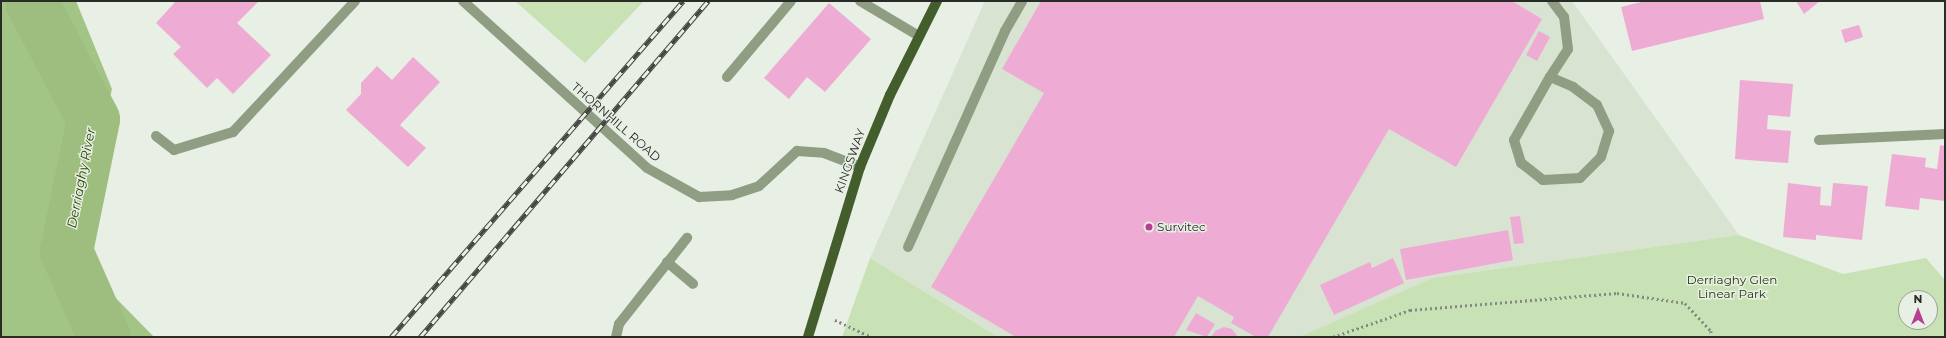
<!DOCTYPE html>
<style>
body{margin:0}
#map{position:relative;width:1946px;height:338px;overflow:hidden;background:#e8efe4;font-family:Montserrat,sans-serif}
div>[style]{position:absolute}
.built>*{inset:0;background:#d9e3d2}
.green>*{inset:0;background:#c9e2b5}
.forest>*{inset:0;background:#a2c485}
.river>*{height:53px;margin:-26.5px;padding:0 26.5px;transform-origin:26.5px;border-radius:26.5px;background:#9dbe7f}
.building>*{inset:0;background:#eeacd4}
.path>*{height:2.5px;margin-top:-1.25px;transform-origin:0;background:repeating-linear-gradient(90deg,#868a83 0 2px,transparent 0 5px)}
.lane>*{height:10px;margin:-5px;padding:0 5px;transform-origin:5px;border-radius:5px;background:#8f9e83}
.street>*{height:10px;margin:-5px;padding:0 5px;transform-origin:5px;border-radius:5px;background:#8f9e83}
.primary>*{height:10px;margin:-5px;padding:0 5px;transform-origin:5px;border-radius:5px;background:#445d2c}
.rail>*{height:4.5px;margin-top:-2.25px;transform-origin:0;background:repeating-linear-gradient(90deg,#e8efe4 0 9px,#424540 0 18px);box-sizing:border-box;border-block:1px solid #424540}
.dots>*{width:11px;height:11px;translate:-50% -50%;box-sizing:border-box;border:2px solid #e8efe4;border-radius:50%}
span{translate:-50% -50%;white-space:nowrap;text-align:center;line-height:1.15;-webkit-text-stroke:3px #e8efe4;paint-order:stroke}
.street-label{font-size:12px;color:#292b27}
.poi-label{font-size:12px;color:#292b27}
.left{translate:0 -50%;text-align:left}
.park-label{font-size:12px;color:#1c3103}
.water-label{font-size:13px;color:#294700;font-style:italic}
.frame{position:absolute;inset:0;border:2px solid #292b27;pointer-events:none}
.north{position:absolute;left:1898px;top:290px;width:40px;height:40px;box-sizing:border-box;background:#e8efe4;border:1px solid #9ca198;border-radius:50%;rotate:0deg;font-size:11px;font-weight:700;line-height:16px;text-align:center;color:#292b27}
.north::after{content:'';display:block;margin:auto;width:14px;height:18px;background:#b83e91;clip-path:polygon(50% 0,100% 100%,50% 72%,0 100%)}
</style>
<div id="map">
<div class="built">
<div style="clip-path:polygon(985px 1px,1572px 1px,1739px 235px,1432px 278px,1299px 337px,998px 337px,870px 258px)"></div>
</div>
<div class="green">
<div style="clip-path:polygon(515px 1px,644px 1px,585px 63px)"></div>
<div style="clip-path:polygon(evenodd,1739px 235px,1843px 274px,1926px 258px,1945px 280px,1945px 337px,1299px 337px,1432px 278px,1739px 235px,1906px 298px,1930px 298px,1930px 322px,1906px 322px,1906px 298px)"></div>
<div style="clip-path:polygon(870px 258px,998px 337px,842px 337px)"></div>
</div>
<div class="forest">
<div style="clip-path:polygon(1px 1px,76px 1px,112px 89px,75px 243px,102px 284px,154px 337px,1px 337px)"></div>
</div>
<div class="river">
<div style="left:31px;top:1px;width:133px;rotate:62.3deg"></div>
<div style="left:93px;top:119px;width:135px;rotate:101.6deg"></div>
<div style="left:66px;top:251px;width:94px;rotate:66.2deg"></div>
</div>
<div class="building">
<div style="clip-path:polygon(176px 1px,259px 1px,237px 23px,271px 55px,233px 94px,217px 78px,207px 88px,173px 54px,181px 47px,156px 23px)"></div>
<div style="clip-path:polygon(1041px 1px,1512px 1px,1542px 19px,1456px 167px,1389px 129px,1268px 337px,1256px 337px,1231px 323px,1234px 317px,1198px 296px,1174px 337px,1016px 337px,931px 287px,1044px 93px,1002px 69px)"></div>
<div style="clip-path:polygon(1645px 1px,1760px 1px,1764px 19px,1632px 51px,1621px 7px)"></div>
<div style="clip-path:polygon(1796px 1px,1820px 1px,1804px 14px)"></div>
<div style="clip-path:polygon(829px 3px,871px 39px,825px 92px,807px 77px,789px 99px,764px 78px)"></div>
<div style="clip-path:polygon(1859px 25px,1863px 37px,1845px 43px,1841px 30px)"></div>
<div style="clip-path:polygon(1539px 31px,1550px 37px,1537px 61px,1526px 55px)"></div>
<div style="clip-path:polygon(413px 57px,440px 82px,400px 125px,426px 148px,408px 167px,346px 110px,361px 94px,361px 83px,377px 66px,392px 80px)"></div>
<div style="clip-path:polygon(1740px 80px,1793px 84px,1790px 117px,1768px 115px,1767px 129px,1791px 131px,1788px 163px,1735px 159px)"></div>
<div style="clip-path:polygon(1940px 145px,1945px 146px,1945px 201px,1920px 198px,1919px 210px,1885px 206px,1892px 154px,1926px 158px,1925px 167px,1937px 169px)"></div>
<div style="clip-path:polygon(1788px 183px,1821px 187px,1820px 205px,1831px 206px,1833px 183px,1868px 186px,1862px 240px,1816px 235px,1816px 240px,1783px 237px)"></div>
<div style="clip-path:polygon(1520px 216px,1524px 243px,1514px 244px,1510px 217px)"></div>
<div style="clip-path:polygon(1508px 230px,1513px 260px,1406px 280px,1400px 249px)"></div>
<div style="clip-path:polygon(1393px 258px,1404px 283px,1334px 315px,1320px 285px,1370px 262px,1372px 268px)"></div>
<div style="clip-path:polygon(1196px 313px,1215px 324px,1207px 337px,1186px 330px)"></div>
<div style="clip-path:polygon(1224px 327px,1232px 329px,1238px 337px,1211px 337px,1215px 331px)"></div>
</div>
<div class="path">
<div style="left:835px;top:320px;width:40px;rotate:25deg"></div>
<div style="left:1333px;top:337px;width:82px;rotate:-19.3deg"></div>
<div style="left:1410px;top:310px;width:208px;rotate:-4.7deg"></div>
<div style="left:1617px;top:293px;width:69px;rotate:8.4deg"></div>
<div style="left:1685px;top:303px;width:38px;rotate:47deg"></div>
<div style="left:1711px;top:331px;width:6px;rotate:81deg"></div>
</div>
<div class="lane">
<div style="left:860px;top:1px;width:69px;rotate:30.7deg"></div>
<div style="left:727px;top:77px;width:99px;rotate:-49.9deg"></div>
<div style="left:1550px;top:77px;width:25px;rotate:23deg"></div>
<div style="left:1573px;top:87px;width:30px;rotate:37deg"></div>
<div style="left:1597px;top:105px;width:29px;rotate:65deg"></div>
<div style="left:1609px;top:131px;width:27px;rotate:107deg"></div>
<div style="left:1601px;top:157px;width:30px;rotate:135deg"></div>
<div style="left:1580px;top:178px;width:37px;rotate:177deg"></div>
<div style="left:1543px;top:180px;width:28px;rotate:-142deg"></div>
<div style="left:1521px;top:163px;width:24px;rotate:-107deg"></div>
<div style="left:1514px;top:140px;width:73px;rotate:-60.3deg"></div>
<div style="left:1550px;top:77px;width:33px;rotate:-57deg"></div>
<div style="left:1568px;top:49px;width:32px;rotate:-97deg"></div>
<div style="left:1564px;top:17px;width:20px;rotate:-127deg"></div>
<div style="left:156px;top:136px;width:23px;rotate:38deg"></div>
<div style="left:174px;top:150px;width:62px;rotate:-17deg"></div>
<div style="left:233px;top:132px;width:179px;rotate:-47deg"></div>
<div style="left:908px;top:247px;width:237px;rotate:-65.8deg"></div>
<div style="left:1005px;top:31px;width:34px;rotate:-60deg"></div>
</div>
<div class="street">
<div style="left:463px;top:1px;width:248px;rotate:42.2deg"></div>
<div style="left:647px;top:168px;width:60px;rotate:29.1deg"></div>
<div style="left:699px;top:197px;width:33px;rotate:-3deg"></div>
<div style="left:732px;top:195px;width:28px;rotate:-18deg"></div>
<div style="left:759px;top:186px;width:52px;rotate:-42.6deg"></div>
<div style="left:797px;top:151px;width:27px;rotate:4deg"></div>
<div style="left:824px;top:153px;width:39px;rotate:21deg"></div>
<div style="left:1819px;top:140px;width:126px;rotate:-2.7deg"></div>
<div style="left:667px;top:262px;width:34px;rotate:40deg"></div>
<div style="left:616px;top:337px;width:13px;rotate:-77deg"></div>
<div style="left:619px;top:324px;width:110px;rotate:-51.7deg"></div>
</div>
<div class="primary">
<div style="left:808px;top:337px;width:178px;rotate:-73deg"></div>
<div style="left:860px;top:167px;width:78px;rotate:-67.4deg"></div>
<div style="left:890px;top:95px;width:105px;rotate:-63.4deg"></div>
</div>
<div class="rail">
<div style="left:391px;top:337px;width:445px;rotate:-49deg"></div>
<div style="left:420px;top:337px;width:443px;rotate:-49.4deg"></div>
</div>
<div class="dots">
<div style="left:1149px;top:227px;background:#b83e91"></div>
</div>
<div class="street-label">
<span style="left:616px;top:122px;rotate:41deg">THORNHILL ROAD</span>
<span style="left:850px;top:161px;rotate:-70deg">KINGSWAY</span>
</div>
<div class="poi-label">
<span class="left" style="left:1157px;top:227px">Survitec</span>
</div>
<div class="park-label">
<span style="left:1732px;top:287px">Derriaghy Glen<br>Linear Park</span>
</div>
<div class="water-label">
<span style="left:81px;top:178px;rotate:-79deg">Derriaghy River</span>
</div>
<div class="frame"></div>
<div class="north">N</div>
</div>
